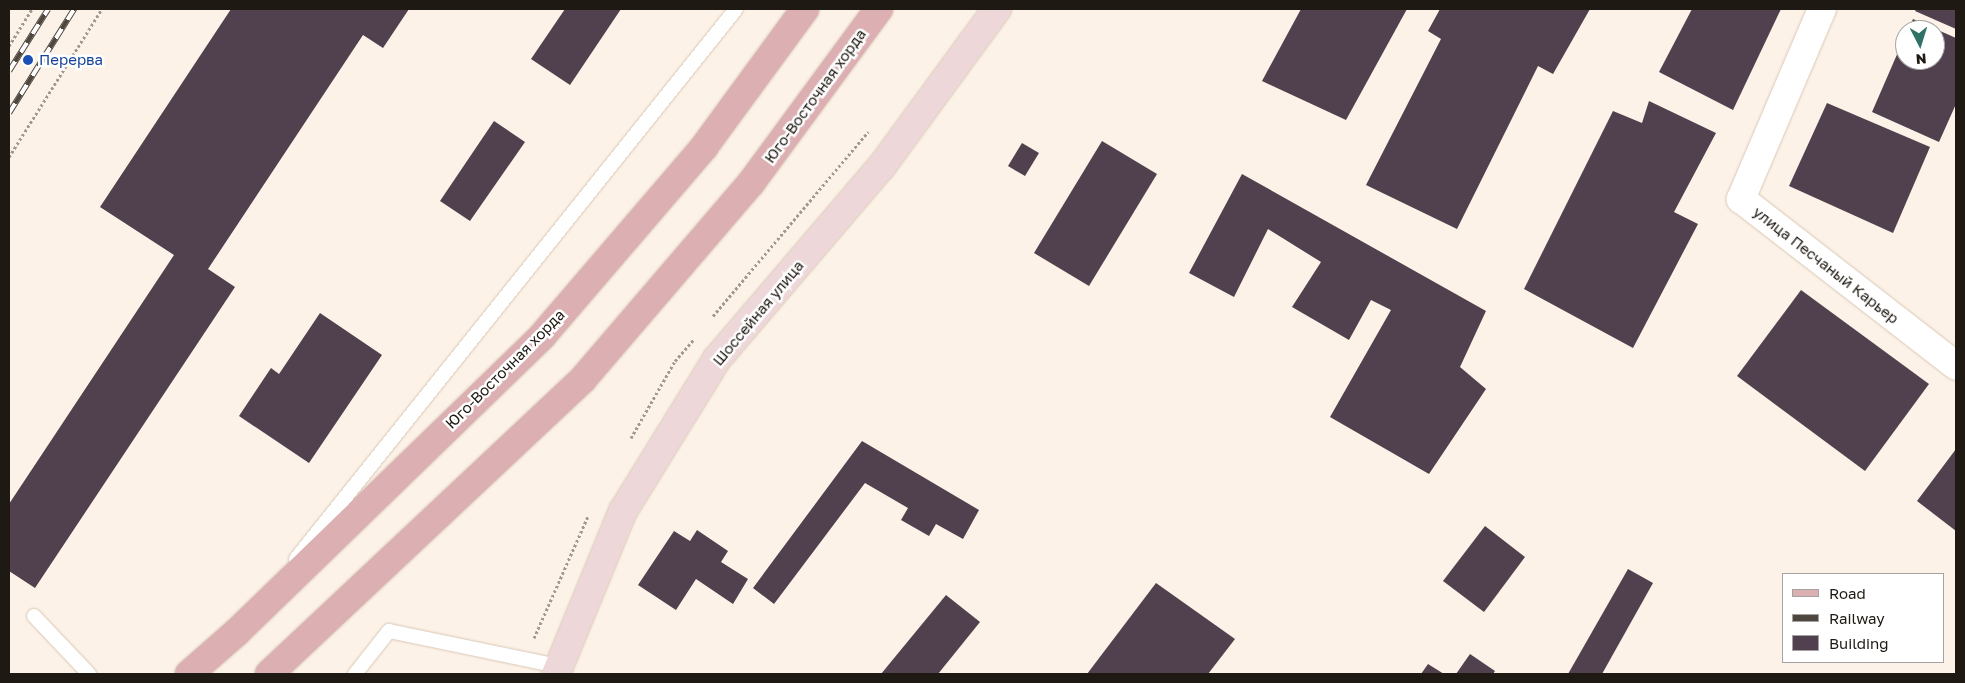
<!DOCTYPE html>
<meta charset="utf-8">
<style>
body{margin:0}
#map{position:relative;width:1965px;height:683px;overflow:hidden;background:#fcf2e7;font-family:"Golos Text",sans-serif}
div>[style]{position:absolute}
.building>*{inset:0;background:#51414e}
.path>*{height:3px;margin-top:-1.5px;transform-origin:0;background:repeating-linear-gradient(90deg,#a1988f 0 2.5px,transparent 0 5px)}
.roads{filter:drop-shadow(0 0 1px #d9c8b6) drop-shadow(0 0 1px #d9c8b6)}
.service>*{height:14px;margin:-7px;padding:0 7px;transform-origin:7px;border-radius:7px;background:#fff}
.minor>*{height:28px;margin:-14px;padding:0 14px;transform-origin:14px;border-radius:14px;background:#fff}
.secondary>*{height:28px;margin:-14px;padding:0 14px;transform-origin:14px;border-radius:14px;background:#edd7d9}
.primary>*{height:28px;margin:-14px;padding:0 14px;transform-origin:14px;border-radius:14px;background:#dcafb3}
.rail>*{height:5.5px;margin-top:-2.75px;transform-origin:0;background:repeating-linear-gradient(90deg,#fff 0 11px,#4e4740 0 22px);box-sizing:border-box;border-block:1px solid #4e4740}
.dots>*{width:14px;height:14px;translate:-50% -50%;box-sizing:border-box;border:2px solid #fff;border-radius:50%}
span{translate:-50% -50%;white-space:nowrap;text-align:center;line-height:1.15;-webkit-text-stroke:5px #fff;paint-order:stroke}
.transit-label{font-size:15px;color:#164399}
.left{translate:0 -50%;text-align:left}
.street-label{font-size:15px;color:#1f1913}
.frame{position:absolute;inset:0;border:10px solid #1f1913;pointer-events:none}
.legend{position:absolute;left:1782px;top:573px;width:162px;height:90px;box-sizing:border-box;background:#fff;border:1px solid #a5a3a1;margin:0;padding:6px 9px;list-style:none;font-size:15px;color:#1f1913}
.legend li{display:flex;align-items:center;gap:10px;height:25px}
.legend b{width:25px;border:1px solid #a5a3a1}
.north{position:absolute;left:1895px;top:20px;width:50px;height:50px;box-sizing:border-box;background:#fff;border:1px solid #a5a3a1;border-radius:50%;rotate:175deg;font-size:14px;font-weight:700;line-height:20px;text-align:center;color:#1f1913}
.north::after{content:'';display:block;margin:auto;width:18px;height:22px;background:#2e7366;clip-path:polygon(50% 0,100% 100%,50% 72%,0 100%)}
</style>
<div id="map">
<div class="building">
<div style="clip-path:polygon(231px 9px,409px 9px,383px 48px,363px 35px,208px 269px,235px 287px,35px 588px,9px 571px,9px 504px,174px 255px,100px 207px)"></div>
<div style="clip-path:polygon(565px 9px,621px 9px,570px 85px,531px 59px)"></div>
<div style="clip-path:polygon(1301px 9px,1407px 9px,1346px 120px,1262px 81px)"></div>
<div style="clip-path:polygon(1440px 9px,1590px 9px,1553px 74px,1538px 66px,1457px 229px,1366px 185px,1441px 39px,1428px 31px)"></div>
<div style="clip-path:polygon(1692px 9px,1781px 9px,1733px 110px,1659px 72px)"></div>
<div style="clip-path:polygon(1916px 9px,1956px 9px,1956px 29px,1915px 11px)"></div>
<div style="clip-path:polygon(1913px 19px,1956px 38px,1956px 104px,1939px 142px,1872px 112px,1905px 36px,1905px 60px,1935px 60px,1935px 30px,1908px 30px)"></div>
<div style="clip-path:polygon(1649px 101px,1716px 133px,1674px 212px,1698px 224px,1633px 348px,1524px 289px,1613px 111px,1642px 123px)"></div>
<div style="clip-path:polygon(1827px 103px,1930px 147px,1893px 233px,1789px 186px)"></div>
<div style="clip-path:polygon(494px 121px,525px 142px,470px 221px,440px 201px)"></div>
<div style="clip-path:polygon(1102px 141px,1157px 174px,1089px 286px,1034px 253px)"></div>
<div style="clip-path:polygon(1022px 143px,1039px 153px,1025px 176px,1008px 166px)"></div>
<div style="clip-path:polygon(1242px 174px,1486px 311px,1460px 367px,1486px 389px,1429px 474px,1330px 417px,1391px 310px,1371px 300px,1349px 340px,1292px 307px,1321px 262px,1268px 229px,1234px 297px,1189px 273px)"></div>
<div style="clip-path:polygon(1801px 290px,1929px 384px,1865px 471px,1737px 376px)"></div>
<div style="clip-path:polygon(320px 313px,382px 355px,309px 463px,239px 416px,271px 368px,279px 374px)"></div>
<div style="clip-path:polygon(862px 441px,979px 510px,963px 539px,936px 524px,929px 536px,901px 520px,908px 508px,865px 483px,774px 604px,753px 588px)"></div>
<div style="clip-path:polygon(1956px 449px,1956px 531px,1917px 501px)"></div>
<div style="clip-path:polygon(1485px 526px,1525px 557px,1484px 612px,1443px 581px)"></div>
<div style="clip-path:polygon(697px 530px,728px 551px,721px 562px,748px 579px,733px 604px,696px 579px,676px 610px,638px 585px,674px 531px,690px 541px)"></div>
<div style="clip-path:polygon(1628px 569px,1653px 583px,1602px 674px,1568px 674px)"></div>
<div style="clip-path:polygon(1156px 583px,1235px 639px,1208px 674px,1087px 674px)"></div>
<div style="clip-path:polygon(946px 595px,980px 622px,938px 674px,881px 674px)"></div>
<div style="clip-path:polygon(1470px 654px,1495px 671px,1493px 674px,1456px 674px)"></div>
<div style="clip-path:polygon(1428px 664px,1444px 674px,1421px 674px)"></div>
</div>
<div class="path">
<div style="left:9px;top:46px;width:44px;rotate:-58.1deg"></div>
<div style="left:9px;top:157px;width:175px;rotate:-57.9deg"></div>
<div style="left:713px;top:316px;width:241px;rotate:-49.9deg"></div>
<div style="left:631px;top:438px;width:89px;rotate:-60.3deg"></div>
<div style="left:675px;top:361px;width:28px;rotate:-49deg"></div>
<div style="left:534px;top:638px;width:133px;rotate:-66.1deg"></div>
</div>
<div class="roads">
<div class="service">
<div style="left:296px;top:559px;width:704px;rotate:-51.34deg"></div>
<div style="left:34px;top:616px;width:80px;rotate:46.5deg"></div>
<div style="left:355px;top:674px;width:55px;rotate:-51.7deg"></div>
<div style="left:389px;top:631px;width:173px;rotate:11.7deg"></div>
</div>
<div class="minor">
<div style="left:1822px;top:9px;width:207px;rotate:113.1deg"></div>
<div style="left:1741px;top:199px;width:272px;rotate:37.8deg"></div>
</div>
<div class="secondary">
<div style="left:556px;top:674px;width:176px;rotate:-67.7deg"></div>
<div style="left:623px;top:511px;width:179px;rotate:-58.3deg"></div>
<div style="left:717px;top:359px;width:254px;rotate:-49.5deg"></div>
<div style="left:882px;top:166px;width:195px;rotate:-53.8deg"></div>
</div>
<div class="primary">
<div style="left:189px;top:674px;width:64px;rotate:-41.2deg"></div>
<div style="left:237px;top:632px;width:426px;rotate:-44.1deg"></div>
<div style="left:543px;top:335px;width:248px;rotate:-49.4deg"></div>
<div style="left:704px;top:147px;width:171px;rotate:-53.8deg"></div>
<div style="left:269px;top:674px;width:431px;rotate:-43.2deg"></div>
<div style="left:583px;top:379px;width:258px;rotate:-49.4deg"></div>
<div style="left:751px;top:183px;width:216px;rotate:-53.7deg"></div>
</div>
</div>
<div class="rail">
<div style="left:9px;top:71px;width:73px;rotate:-57.8deg"></div>
<div style="left:9px;top:113px;width:123px;rotate:-58deg"></div>
</div>
<div class="dots">
<div style="left:28px;top:60px;background:#1a4fb4"></div>
</div>
<div class="transit-label">
<span class="left" style="left:39px;top:60px">Перерва</span>
</div>
<div class="street-label">
<span style="left:815px;top:96px;rotate:-54deg">Юго-Восточная хорда</span>
<span style="left:1826px;top:265px;rotate:38deg">улица Песчаный Карьер</span>
<span style="left:758px;top:313px;rotate:-50deg">Шоссейная улица</span>
<span style="left:505px;top:369px;rotate:-45deg">Юго-Восточная хорда</span>
</div>
<div class="frame"></div>
<ul class="legend">
<li><b style="height:6px;background:#dcafb3"></b>Road</li>
<li><b style="height:6px;background:#4e4740"></b>Railway</li>
<li><b style="height:14px;background:#51414e"></b>Building</li>
</ul>
<div class="north">N</div>
</div>
